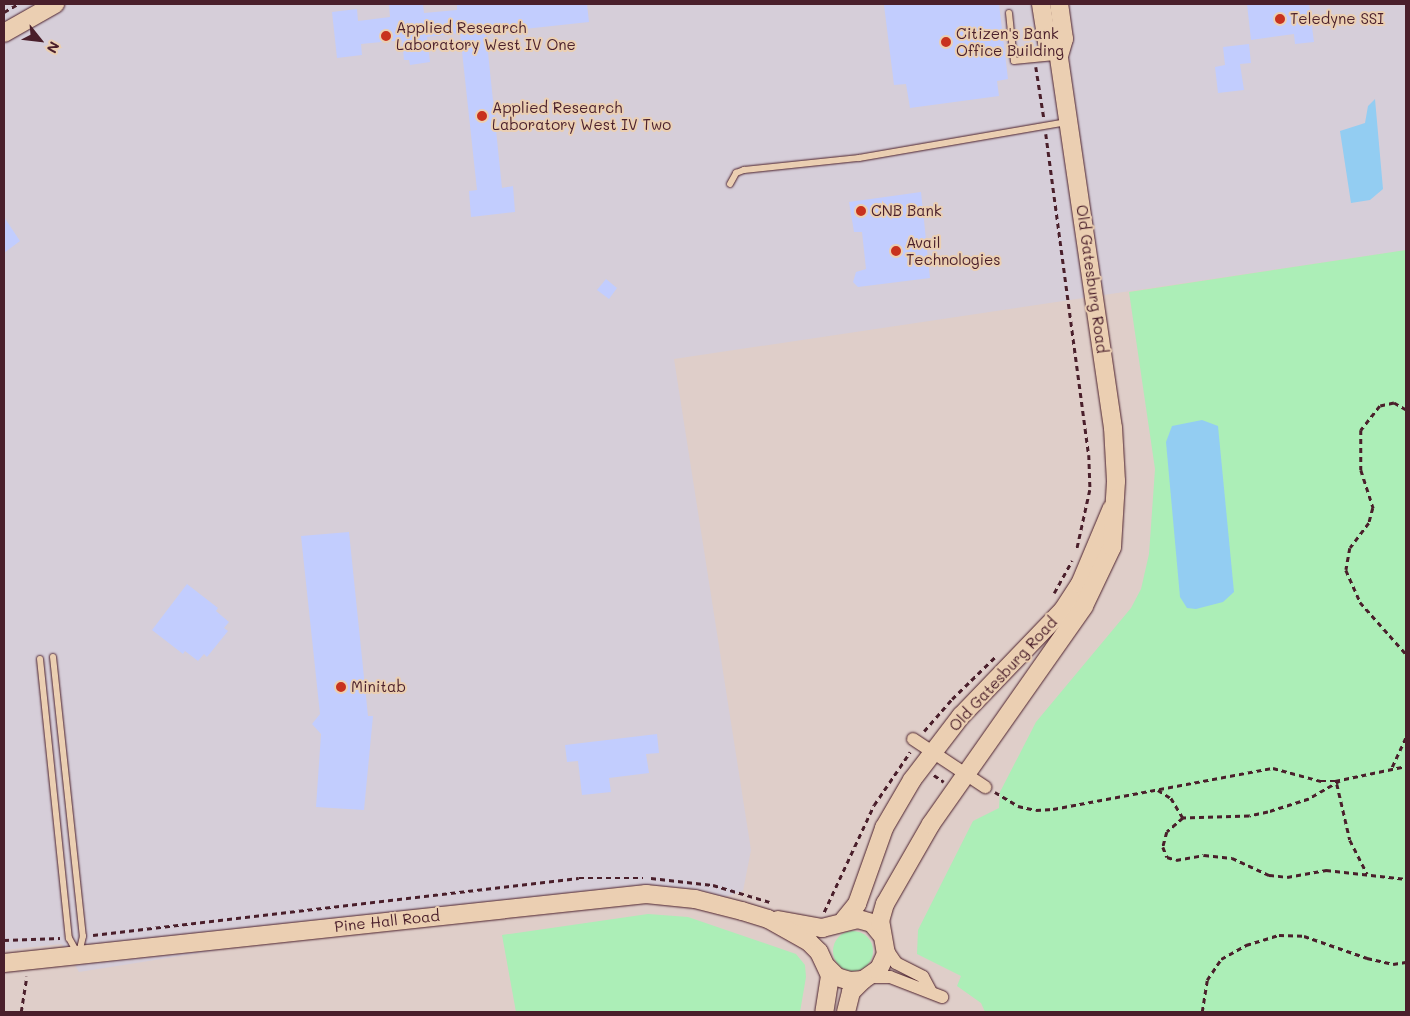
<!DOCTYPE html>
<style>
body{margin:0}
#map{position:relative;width:1410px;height:1016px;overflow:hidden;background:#dfcec9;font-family:Mali,sans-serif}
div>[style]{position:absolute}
.built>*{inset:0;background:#d6ced9}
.green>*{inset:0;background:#aceeb7}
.round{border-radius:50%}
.water>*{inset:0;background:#93cdf2}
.building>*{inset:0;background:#c2cdfe}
.path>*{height:2.5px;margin-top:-1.25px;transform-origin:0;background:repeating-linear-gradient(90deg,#4a1f2b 0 5px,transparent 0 9px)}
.roads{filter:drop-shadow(0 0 1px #4a1f2b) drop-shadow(0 0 1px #4a1f2b)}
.lane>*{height:6px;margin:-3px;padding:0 3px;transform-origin:3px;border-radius:3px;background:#ebcfb2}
.street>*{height:12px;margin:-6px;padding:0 6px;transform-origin:6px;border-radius:6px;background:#ebcfb2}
.secondary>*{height:18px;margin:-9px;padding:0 9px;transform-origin:9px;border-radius:9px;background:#ebcfb2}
.dots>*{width:14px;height:14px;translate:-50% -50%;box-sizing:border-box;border:2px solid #ebcfb2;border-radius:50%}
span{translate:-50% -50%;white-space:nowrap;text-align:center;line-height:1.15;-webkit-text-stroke:4px #ebcfb2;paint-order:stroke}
.poi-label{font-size:15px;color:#4a1f2b}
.left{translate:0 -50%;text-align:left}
.street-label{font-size:15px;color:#4a1f2b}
.frame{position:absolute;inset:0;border:5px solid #4a1f2b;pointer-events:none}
.north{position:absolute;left:15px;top:15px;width:50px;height:50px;-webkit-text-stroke:4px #ebcfb2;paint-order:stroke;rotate:119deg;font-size:14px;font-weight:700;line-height:20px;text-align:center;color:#4a1f2b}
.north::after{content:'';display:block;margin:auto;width:18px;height:22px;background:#4a1f2b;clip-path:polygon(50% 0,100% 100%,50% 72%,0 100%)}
</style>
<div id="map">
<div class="built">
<div style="clip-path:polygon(4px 4px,1406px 4px,1406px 250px,674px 359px,751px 850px,743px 891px,709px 902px,695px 899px,439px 915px,79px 972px,62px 944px,4px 950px)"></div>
</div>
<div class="green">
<div style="clip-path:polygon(1406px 250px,1406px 1012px,985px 1012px,981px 1003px,957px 986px,961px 976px,917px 954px,918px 930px,973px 821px,999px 808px,1000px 792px,1036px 722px,1131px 608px,1141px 589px,1149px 554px,1155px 469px,1129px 292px)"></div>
<div style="clip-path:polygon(648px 914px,688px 917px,796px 954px,805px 965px,806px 977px,800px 1012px,516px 1012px,502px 935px)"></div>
<div class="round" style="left:833px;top:931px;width:40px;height:40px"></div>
</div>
<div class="water">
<div style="clip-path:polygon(1375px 99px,1383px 189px,1370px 200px,1351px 203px,1340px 131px,1365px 123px,1368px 106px)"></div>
<div style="clip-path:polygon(1202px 420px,1218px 426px,1234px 592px,1223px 602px,1196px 609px,1187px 608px,1180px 597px,1166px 442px,1172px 426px)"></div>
</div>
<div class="building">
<div style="clip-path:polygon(389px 4px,423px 4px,424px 13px,457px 10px,457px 4px,587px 4px,589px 22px,486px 33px,502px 188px,513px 186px,515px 212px,471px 217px,469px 191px,477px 190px,460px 33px,427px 37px,430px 62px,410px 65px,409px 60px,404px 60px,402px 40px,361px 44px,362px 55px,337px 58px,332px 12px,357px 9px,358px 21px,390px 17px)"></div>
<div style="clip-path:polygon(999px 4px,1008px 79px,997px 81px,999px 96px,910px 108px,906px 84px,894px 85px,884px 5px)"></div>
<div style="clip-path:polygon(1247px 4px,1309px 4px,1314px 42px,1295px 44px,1294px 34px,1251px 40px)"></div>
<div style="clip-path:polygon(1249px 44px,1251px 63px,1240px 64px,1244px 90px,1218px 93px,1215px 67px,1225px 65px,1223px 47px)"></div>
<div style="clip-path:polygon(921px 192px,930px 278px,858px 287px,853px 282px,856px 272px,866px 269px,862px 232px,854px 232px,849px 202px)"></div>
<div style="clip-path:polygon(4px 217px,20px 241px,4px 253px)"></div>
<div style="clip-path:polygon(606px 279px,617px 288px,609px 299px,597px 290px)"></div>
<div style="clip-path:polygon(349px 532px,368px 716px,373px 716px,364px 810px,316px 807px,321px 734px,312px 724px,320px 714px,301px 536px)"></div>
<div style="clip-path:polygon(187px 584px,218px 608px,216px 611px,229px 622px,224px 628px,228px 631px,207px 657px,204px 654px,198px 661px,185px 651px,183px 654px,152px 630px)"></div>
<div style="clip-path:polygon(657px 734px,659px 753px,646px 754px,649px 773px,609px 778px,611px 792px,582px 795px,578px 761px,567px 762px,565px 745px)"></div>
</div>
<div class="path">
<div style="left:4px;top:12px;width:16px;rotate:-30deg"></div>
<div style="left:1036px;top:67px;width:52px;rotate:81.1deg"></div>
<div style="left:1046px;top:134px;width:324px;rotate:82.4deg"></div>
<div style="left:1089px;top:455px;width:35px;rotate:88deg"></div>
<div style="left:1090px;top:490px;width:60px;rotate:102.4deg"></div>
<div style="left:1406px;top:410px;width:14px;rotate:-150deg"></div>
<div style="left:1394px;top:403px;width:14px;rotate:168deg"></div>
<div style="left:1380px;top:406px;width:31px;rotate:128deg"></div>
<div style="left:1361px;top:430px;width:40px;rotate:90deg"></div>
<div style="left:1361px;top:470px;width:40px;rotate:72deg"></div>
<div style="left:1373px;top:508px;width:16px;rotate:105deg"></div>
<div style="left:1369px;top:523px;width:31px;rotate:127deg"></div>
<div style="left:1350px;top:548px;width:22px;rotate:100deg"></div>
<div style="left:1346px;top:570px;width:35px;rotate:66deg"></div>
<div style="left:1360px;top:602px;width:69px;rotate:48.5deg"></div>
<div style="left:1054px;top:593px;width:37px;rotate:-61deg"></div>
<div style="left:924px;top:731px;width:43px;rotate:-48.8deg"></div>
<div style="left:952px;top:699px;width:62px;rotate:-44.3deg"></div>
<div style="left:1392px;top:767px;width:33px;rotate:-65deg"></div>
<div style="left:934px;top:775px;width:12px;rotate:35deg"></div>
<div style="left:1340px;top:781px;width:36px;rotate:150deg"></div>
<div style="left:1309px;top:799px;width:43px;rotate:162.4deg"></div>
<div style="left:1268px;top:812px;width:19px;rotate:168deg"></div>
<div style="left:1249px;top:816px;width:66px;rotate:178.3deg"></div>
<div style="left:1183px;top:818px;width:21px;rotate:139deg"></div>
<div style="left:1167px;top:832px;width:16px;rotate:105deg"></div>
<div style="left:1163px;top:847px;width:11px;rotate:68deg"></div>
<div style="left:1167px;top:857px;width:9px;rotate:18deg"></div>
<div style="left:1176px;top:860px;width:28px;rotate:-10deg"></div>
<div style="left:1204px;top:855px;width:28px;rotate:6deg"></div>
<div style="left:1232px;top:858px;width:41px;rotate:24.7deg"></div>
<div style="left:1269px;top:875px;width:18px;rotate:6deg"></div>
<div style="left:1287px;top:877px;width:40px;rotate:-10deg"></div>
<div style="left:1326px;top:870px;width:81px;rotate:6.4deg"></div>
<div style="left:1337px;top:784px;width:57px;rotate:76.9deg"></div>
<div style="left:1350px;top:840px;width:38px;rotate:63deg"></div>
<div style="left:1158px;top:790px;width:15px;rotate:32deg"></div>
<div style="left:1171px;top:798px;width:23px;rotate:59deg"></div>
<div style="left:995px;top:792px;width:27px;rotate:31deg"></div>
<div style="left:1018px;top:806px;width:18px;rotate:13deg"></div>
<div style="left:1036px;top:810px;width:17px;rotate:-3deg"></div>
<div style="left:1053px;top:809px;width:224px;rotate:-10.6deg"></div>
<div style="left:1273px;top:768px;width:50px;rotate:15.2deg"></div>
<div style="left:1321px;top:781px;width:14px"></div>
<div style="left:1335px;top:781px;width:73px;rotate:-11.9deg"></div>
<div style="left:651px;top:878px;width:62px;rotate:6.4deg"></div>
<div style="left:713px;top:885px;width:59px;rotate:16.6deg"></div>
<div style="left:824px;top:912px;width:118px;rotate:-65deg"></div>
<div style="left:874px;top:805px;width:64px;rotate:-55.8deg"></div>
<div style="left:93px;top:935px;width:489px;rotate:-6.7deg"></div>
<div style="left:579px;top:878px;width:64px"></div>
<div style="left:4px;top:940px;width:56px;rotate:-2deg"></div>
<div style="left:21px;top:1012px;width:36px;rotate:-81deg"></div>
<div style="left:1202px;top:1012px;width:32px;rotate:-81deg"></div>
<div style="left:1207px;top:980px;width:25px;rotate:-56deg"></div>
<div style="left:1221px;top:959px;width:29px;rotate:-29deg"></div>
<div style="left:1246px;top:945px;width:34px;rotate:-17deg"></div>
<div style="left:1279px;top:935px;width:25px;rotate:2deg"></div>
<div style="left:1304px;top:936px;width:67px;rotate:19.2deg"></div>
<div style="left:1367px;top:958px;width:27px;rotate:13deg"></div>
<div style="left:1393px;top:964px;width:13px;rotate:-9deg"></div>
</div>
<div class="roads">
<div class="lane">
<div style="left:1009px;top:13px;width:48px;rotate:84.1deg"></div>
<div style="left:1014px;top:61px;width:41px;rotate:-5.6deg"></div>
<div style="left:730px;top:184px;width:13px;rotate:-61deg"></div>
<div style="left:736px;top:173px;width:9px;rotate:-21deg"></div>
<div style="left:744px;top:170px;width:116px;rotate:-6deg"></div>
<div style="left:859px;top:158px;width:211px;rotate:-9.8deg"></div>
<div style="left:53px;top:657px;width:281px;rotate:83.9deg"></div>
<div style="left:83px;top:936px;width:18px;rotate:103deg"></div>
<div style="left:40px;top:659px;width:281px;rotate:84.1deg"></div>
<div style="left:69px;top:938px;width:18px;rotate:61deg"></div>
</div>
<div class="street">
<div style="left:913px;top:739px;width:87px;rotate:33.7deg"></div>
<div style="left:886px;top:948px;width:18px;rotate:56deg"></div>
<div style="left:896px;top:963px;width:30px;rotate:27deg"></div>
<div style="left:923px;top:977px;width:17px;rotate:62deg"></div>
<div style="left:870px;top:977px;width:20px"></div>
<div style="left:890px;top:977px;width:56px;rotate:21deg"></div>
</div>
<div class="secondary">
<div style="left:1041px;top:4px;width:38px;rotate:81deg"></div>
<div style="left:1047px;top:42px;width:18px;rotate:49deg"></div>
<div style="left:4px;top:33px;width:59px;rotate:-29.6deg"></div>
<div style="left:778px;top:920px;width:45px;rotate:10.3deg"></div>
<div style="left:822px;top:928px;width:37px;rotate:-14deg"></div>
<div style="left:858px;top:919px;width:15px;rotate:16deg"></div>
<div style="left:872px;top:923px;width:14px;rotate:51deg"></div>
<div style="left:844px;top:920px;width:21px;rotate:-51deg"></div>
<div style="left:857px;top:904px;width:81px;rotate:-70.4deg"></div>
<div style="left:884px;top:828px;width:56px;rotate:-59.7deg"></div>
<div style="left:912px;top:780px;width:81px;rotate:-52.6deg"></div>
<div style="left:961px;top:716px;width:147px;rotate:-46.1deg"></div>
<div style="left:1063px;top:610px;width:31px;rotate:-57deg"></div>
<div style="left:1080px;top:584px;width:82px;rotate:-67.2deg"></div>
<div style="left:4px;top:963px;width:646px;rotate:-6.13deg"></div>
<div style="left:646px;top:894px;width:49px;rotate:5.8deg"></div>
<div style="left:695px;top:899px;width:49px;rotate:14.3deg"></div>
<div style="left:742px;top:911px;width:27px;rotate:17deg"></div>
<div style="left:768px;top:919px;width:47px;rotate:29.3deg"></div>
<div style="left:809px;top:942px;width:14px;rotate:45deg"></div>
<div style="left:819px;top:952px;width:26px;rotate:65deg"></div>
<div style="left:830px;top:976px;width:36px;rotate:99deg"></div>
<div style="left:827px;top:967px;width:14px;rotate:45deg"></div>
<div style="left:837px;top:977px;width:14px;rotate:17deg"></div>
<div style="left:850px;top:981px;width:13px;rotate:-4deg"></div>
<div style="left:863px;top:980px;width:19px;rotate:-35deg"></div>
<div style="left:879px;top:969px;width:17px;rotate:-65deg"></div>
<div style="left:886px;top:954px;width:34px;rotate:-100deg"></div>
<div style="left:880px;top:921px;width:18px;rotate:-74deg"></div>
<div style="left:885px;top:904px;width:92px;rotate:-60.1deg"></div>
<div style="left:931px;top:824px;width:266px;rotate:-54.9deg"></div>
<div style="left:1084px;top:606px;width:65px;rotate:-64.6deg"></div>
<div style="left:1112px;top:547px;width:66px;rotate:-86.5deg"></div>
<div style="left:1116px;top:481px;width:53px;rotate:-93.2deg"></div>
<div style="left:1113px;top:428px;width:376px;rotate:-98.3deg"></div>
<div style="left:1059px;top:56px;width:18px;rotate:-74deg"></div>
<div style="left:1064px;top:39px;width:35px;rotate:-98deg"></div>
<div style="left:846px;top:1012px;width:21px;rotate:-76deg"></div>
<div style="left:851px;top:992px;width:17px;rotate:-45deg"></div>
</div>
</div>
<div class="dots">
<div style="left:1280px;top:19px;background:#c8321e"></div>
<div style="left:386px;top:36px;background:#c8321e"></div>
<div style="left:946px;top:42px;background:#c8321e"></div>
<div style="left:482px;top:116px;background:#c8321e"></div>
<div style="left:861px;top:211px;background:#c8321e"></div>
<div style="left:896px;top:251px;background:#c8321e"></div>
<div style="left:341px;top:687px;background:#c8321e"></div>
</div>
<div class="poi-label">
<span class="left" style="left:1290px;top:19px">Teledyne SSI</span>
<span class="left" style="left:396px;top:36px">Applied Research<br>Laboratory West IV One</span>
<span class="left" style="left:956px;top:42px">Citizen's Bank<br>Office Building</span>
<span class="left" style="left:492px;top:116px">Applied Research<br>Laboratory West IV Two</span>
<span class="left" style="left:871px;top:211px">CNB Bank</span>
<span class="left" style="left:906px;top:251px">Avail<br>Technologies</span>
<span class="left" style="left:351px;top:687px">Minitab</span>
</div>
<div class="street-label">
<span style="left:1092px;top:279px;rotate:82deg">Old Gatesburg Road</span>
<span style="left:1003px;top:674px;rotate:-47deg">Old Gatesburg Road</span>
<span style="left:387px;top:921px;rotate:-6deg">Pine Hall Road</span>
</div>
<div class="frame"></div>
<div class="north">N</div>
</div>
